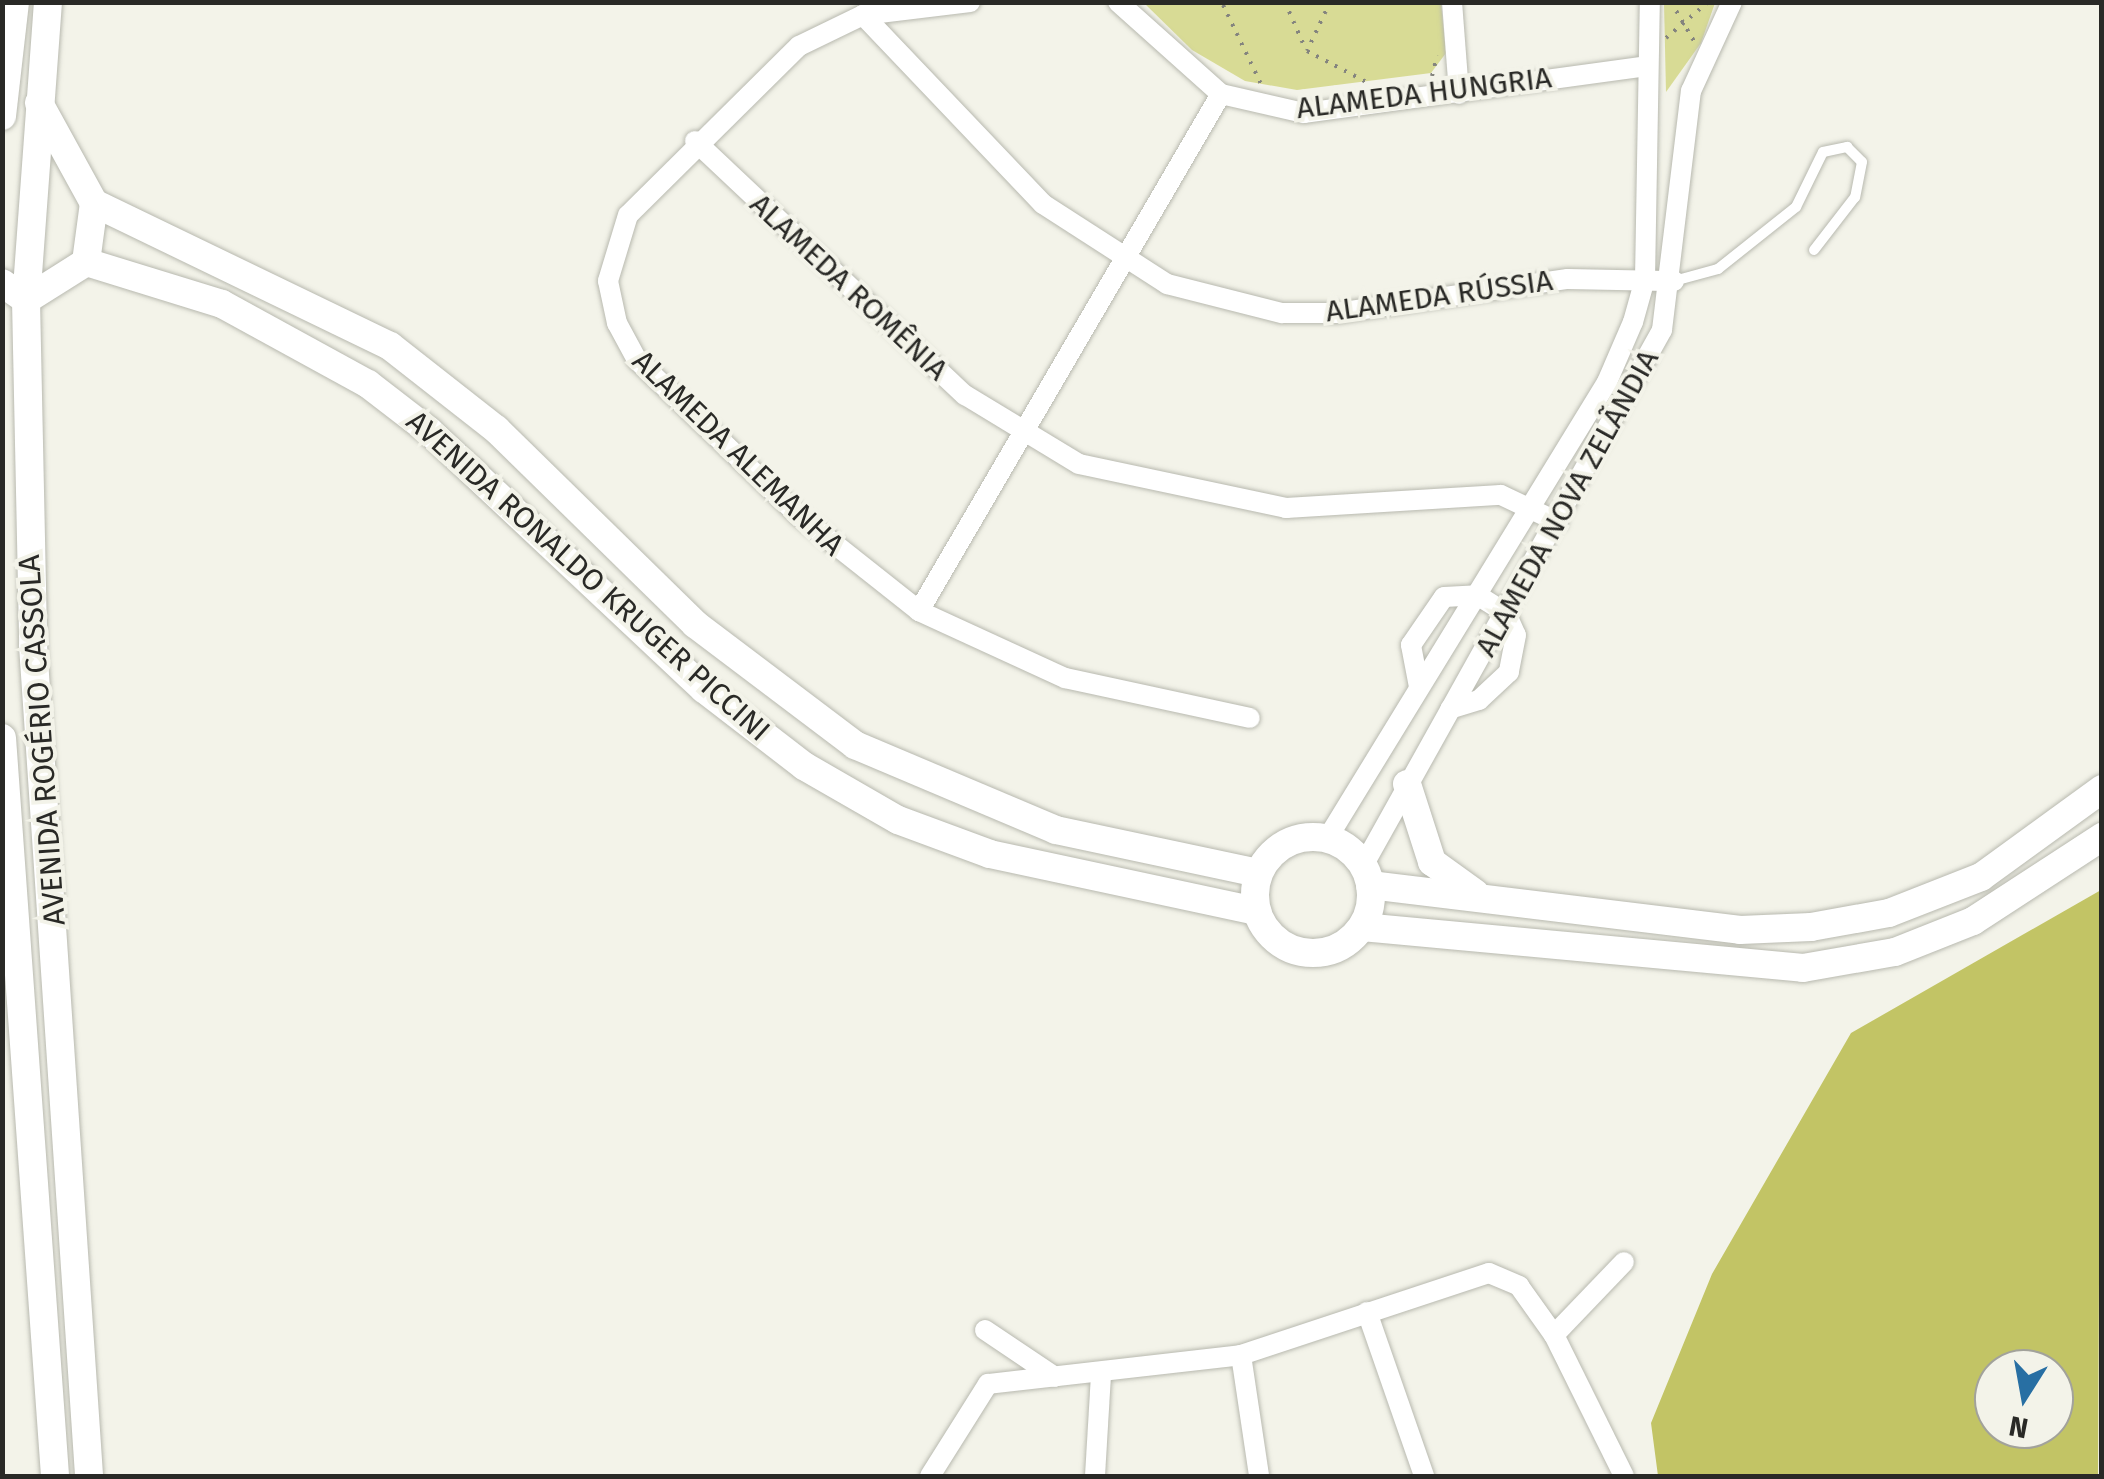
<!DOCTYPE html>
<meta charset="utf-8">
<style>
body{margin:0}
#map{position:relative;width:2104px;height:1479px;overflow:hidden;background:#f3f3e9;font-family:"Fira Sans",sans-serif}
div>[style]{position:absolute}
.green>*{inset:0;background:#d8db95}
.forest>*{inset:0;background:#c2c465}
.path>*{height:4px;margin-top:-2px;transform-origin:0;background:repeating-linear-gradient(90deg,#84847e 0 2.5px,transparent 0 10.5px)}
.roads{filter:drop-shadow(0 0 2px #b8b9af) drop-shadow(0 0 2px #b8b9af)}
.lane>*{height:10px;margin:-5px;padding:0 5px;transform-origin:5px;border-radius:5px;background:#fff}
.street>*{height:20px;margin:-10px;padding:0 10px;transform-origin:10px;border-radius:10px;background:#fff}
.secondary>*{height:28px;margin:-14px;padding:0 14px;transform-origin:14px;border-radius:14px;background:#fff}
.secondary>.ring{margin:-14px;padding:0;box-sizing:content-box;background:none;border:28px solid #fff;border-radius:50%}
span{translate:-50% -50%;white-space:nowrap;text-align:center;line-height:1.15;-webkit-text-stroke:8px #f3f3e9;paint-order:stroke}
.street-label{font-size:30px;color:#292926}
.frame{position:absolute;inset:0;border:5px solid #292926;pointer-events:none}
.north{position:absolute;left:1974px;top:1349px;width:100px;height:100px;box-sizing:border-box;background:#f3f3e9;border:2px solid #a2a29b;border-radius:50%;rotate:191deg;font-size:28px;font-weight:700;line-height:40px;text-align:center;color:#292926}
.north::after{content:'';display:block;margin:auto;width:35px;height:45px;background:#286fa3;clip-path:polygon(50% 0,100% 100%,50% 72%,0 100%)}
</style>
<div id="map">
<div class="green">
<div style="clip-path:polygon(1144px 3px,1441px 3px,1446px 53px,1431px 73px,1297px 90px,1245px 81px,1192px 50px)"></div>
<div style="clip-path:polygon(1664px 3px,1715px 3px,1701px 43px,1666px 92px)"></div>
</div>
<div class="forest">
<div style="clip-path:polygon(evenodd,2101px 890px,2098px 1476px,1658px 1476px,1651px 1423px,1712px 1274px,1851px 1033px,2101px 890px,1994px 1369px,2054px 1369px,2054px 1429px,1994px 1429px,1994px 1369px)"></div>
</div>
<div class="path">
<div style="left:1285px;top:2px;width:50px;rotate:66.5deg"></div>
<div style="left:1330px;top:2px;width:54px;rotate:115.1deg"></div>
<div style="left:1307px;top:51px;width:71px;rotate:27.6deg"></div>
<div style="left:1671px;top:2px;width:45px;rotate:59.5deg"></div>
<div style="left:1223px;top:5px;width:90px;rotate:64.3deg"></div>
<div style="left:1666px;top:38px;width:55px;rotate:-40.6deg"></div>
<div style="left:1432px;top:76px;width:21px;rotate:-76deg"></div>
</div>
<div class="roads">
<div class="lane">
<div style="left:1674px;top:281px;width:46px;rotate:-15.3deg"></div>
<div style="left:1718px;top:269px;width:100px;rotate:-38.5deg"></div>
<div style="left:1796px;top:207px;width:61px;rotate:-63.9deg"></div>
<div style="left:1823px;top:152px;width:25px;rotate:-12deg"></div>
<div style="left:1847px;top:147px;width:21px;rotate:45deg"></div>
<div style="left:1862px;top:162px;width:36px;rotate:101deg"></div>
<div style="left:1855px;top:197px;width:67px;rotate:127.7deg"></div>
</div>
<div class="street">
<div style="left:970px;top:2px;width:108px;rotate:173.1deg"></div>
<div style="left:863px;top:15px;width:71px;rotate:154.2deg"></div>
<div style="left:799px;top:46px;width:240px;rotate:135.3deg"></div>
<div style="left:628px;top:215px;width:69px;rotate:106.9deg"></div>
<div style="left:608px;top:281px;width:43px;rotate:77.9deg"></div>
<div style="left:617px;top:323px;width:42px;rotate:61.6deg"></div>
<div style="left:637px;top:360px;width:223px;rotate:43.9deg"></div>
<div style="left:798px;top:515px;width:154px;rotate:38.4deg"></div>
<div style="left:919px;top:611px;width:161px;rotate:24.7deg"></div>
<div style="left:1065px;top:678px;width:189px;rotate:12.2deg"></div>
<div style="left:1118px;top:2px;width:138px;rotate:41.8deg"></div>
<div style="left:1221px;top:94px;width:85px;rotate:12.9deg"></div>
<div style="left:1304px;top:113px;width:347px;rotate:-7.8deg"></div>
<div style="left:1452px;top:2px;width:92px;rotate:85.6deg"></div>
<div style="left:863px;top:15px;width:261px;rotate:46.4deg"></div>
<div style="left:1043px;top:204px;width:148px;rotate:32.8deg"></div>
<div style="left:1167px;top:284px;width:119px;rotate:14.2deg"></div>
<div style="left:1282px;top:313px;width:55px"></div>
<div style="left:1337px;top:313px;width:233px;rotate:-8.4deg"></div>
<div style="left:1568px;top:279px;width:106px;rotate:1.1deg"></div>
<div style="left:695px;top:141px;width:371px;rotate:43.3deg"></div>
<div style="left:965px;top:395px;width:133px;rotate:31.2deg"></div>
<div style="left:1079px;top:464px;width:212px;rotate:12deg"></div>
<div style="left:1286px;top:508px;width:215px;rotate:-3.5deg"></div>
<div style="left:1501px;top:495px;width:63px;rotate:25.3deg"></div>
<div style="left:919px;top:611px;width:599px;rotate:-59.71deg"></div>
<div style="left:1419px;top:687px;width:43px;rotate:-100.8deg"></div>
<div style="left:1411px;top:645px;width:58px;rotate:-55.5deg"></div>
<div style="left:1444px;top:597px;width:33px;rotate:-3deg"></div>
<div style="left:1477px;top:595px;width:34px;rotate:32deg"></div>
<div style="left:1506px;top:613px;width:24px;rotate:66deg"></div>
<div style="left:1516px;top:635px;width:38px;rotate:101deg"></div>
<div style="left:1509px;top:672px;width:41px;rotate:137deg"></div>
<div style="left:1479px;top:700px;width:30px;rotate:163deg"></div>
<div style="left:1327px;top:839px;width:536px;rotate:-58.5deg"></div>
<div style="left:1607px;top:382px;width:65px;rotate:-66.6deg"></div>
<div style="left:1633px;top:322px;width:45px;rotate:-74.4deg"></div>
<div style="left:1645px;top:279px;width:277px;rotate:-89deg"></div>
<div style="left:1363px;top:866px;width:614px;rotate:-60.85deg"></div>
<div style="left:1662px;top:330px;width:241px;rotate:-83.1deg"></div>
<div style="left:1691px;top:91px;width:98px;rotate:-65.3deg"></div>
<div style="left:1367px;top:1312px;width:174px;rotate:70.8deg"></div>
<div style="left:985px;top:1330px;width:84px;rotate:33.9deg"></div>
<div style="left:1554px;top:1335px;width:101px;rotate:-46.2deg"></div>
<div style="left:1241px;top:1355px;width:122px;rotate:81.5deg"></div>
<div style="left:930px;top:1476px;width:109px;rotate:-57.8deg"></div>
<div style="left:988px;top:1384px;width:255px;rotate:-6.5deg"></div>
<div style="left:1241px;top:1355px;width:261px;rotate:-18.3deg"></div>
<div style="left:1489px;top:1273px;width:33px;rotate:23deg"></div>
<div style="left:1519px;top:1286px;width:60px;rotate:54.5deg"></div>
<div style="left:1554px;top:1335px;width:157px;rotate:63.6deg"></div>
<div style="left:1095px;top:1476px;width:101px;rotate:-86.6deg"></div>
</div>
<div class="secondary">
<div style="left:48px;top:2px;width:299px;rotate:94.2deg"></div>
<div style="left:26px;top:300px;width:345px;rotate:88.8deg"></div>
<div style="left:33px;top:645px;width:833px;rotate:86.14deg"></div>
<div style="left:39px;top:103px;width:114px;rotate:61.2deg"></div>
<div style="left:94px;top:203px;width:60px;rotate:97.7deg"></div>
<div style="left:2px;top:116px;width:115px;rotate:-83.5deg"></div>
<div style="left:94px;top:203px;width:329px;rotate:25.8deg"></div>
<div style="left:390px;top:346px;width:135px;rotate:38.1deg"></div>
<div style="left:496px;top:429px;width:279px;rotate:44.4deg"></div>
<div style="left:695px;top:624px;width:201px;rotate:37.1deg"></div>
<div style="left:855px;top:745px;width:218px;rotate:22.9deg"></div>
<div style="left:1056px;top:830px;width:207px;rotate:12deg"></div>
<div style="left:2px;top:283px;width:29px;rotate:35deg"></div>
<div style="left:26px;top:300px;width:71px;rotate:-32.3deg"></div>
<div style="left:86px;top:262px;width:142px;rotate:17.2deg"></div>
<div style="left:222px;top:304px;width:166px;rotate:28.7deg"></div>
<div style="left:368px;top:384px;width:77px;rotate:37.6deg"></div>
<div style="left:429px;top:431px;width:377px;rotate:43.2deg"></div>
<div style="left:704px;top:689px;width:126px;rotate:37.6deg"></div>
<div style="left:804px;top:766px;width:108px;rotate:29.9deg"></div>
<div style="left:898px;top:820px;width:98px;rotate:20.3deg"></div>
<div style="left:990px;top:854px;width:273px;rotate:12.1deg"></div>
<div style="left:2px;top:738px;width:740px;rotate:85.89deg"></div>
<div style="left:1407px;top:784px;width:82px;rotate:72.2deg"></div>
<div style="left:1432px;top:862px;width:53px;rotate:35.8deg"></div>
<div class="ring" style="left:1255px;top:837px;width:88px;height:88px"></div>
<div style="left:1370px;top:885px;width:373px;rotate:6.9deg"></div>
<div style="left:1740px;top:930px;width:71px;rotate:-2.4deg"></div>
<div style="left:1811px;top:927px;width:79px;rotate:-10.2deg"></div>
<div style="left:1889px;top:913px;width:99px;rotate:-21.4deg"></div>
<div style="left:1981px;top:877px;width:150px;rotate:-36deg"></div>
<div style="left:1362px;top:927px;width:443px;rotate:5.3deg"></div>
<div style="left:1803px;top:968px;width:93px;rotate:-9.9deg"></div>
<div style="left:1895px;top:952px;width:84px;rotate:-21.7deg"></div>
<div style="left:1973px;top:921px;width:154px;rotate:-33.1deg"></div>
</div>
</div>
<div class="street-label">
<span style="left:1424px;top:93px;rotate:-7deg">ALAMEDA HUNGRIA</span>
<span style="left:849px;top:287px;rotate:43deg">ALAMEDA ROMÊNIA</span>
<span style="left:1439px;top:296px;rotate:-8deg">ALAMEDA RÚSSIA</span>
<span style="left:738px;top:453px;rotate:44deg">ALAMEDA ALEMANHA</span>
<span style="left:1567px;top:503px;rotate:-61deg">ALAMEDA NOVA ZELÃNDIA</span>
<span style="left:588px;top:576px;rotate:42deg">AVENIDA RONALDO KRUGER PICCINI</span>
<span style="left:42px;top:740px;rotate:-94deg">AVENIDA ROGÉRIO CASSOLA</span>
</div>
<div class="frame"></div>
<div class="north">N</div>
</div>
